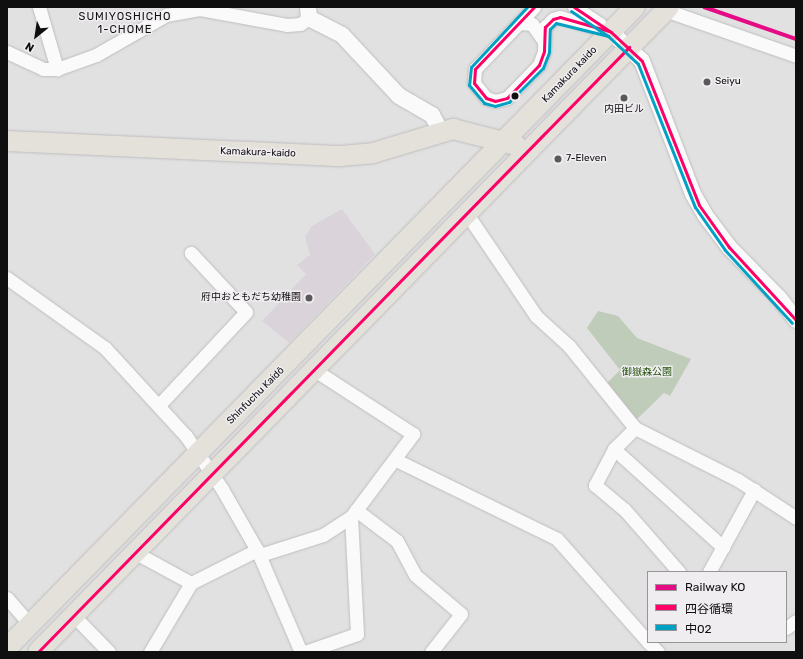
<!DOCTYPE html>
<meta charset="utf-8">
<style>
body{margin:0}
#map{position:relative;width:803px;height:659px;overflow:hidden;background:#e2e1e2;font-family:Rubik,"Noto Sans JP",sans-serif}
div>[style]{position:absolute}
.built>*{inset:0;background:#dad4da}
.green>*{inset:0;background:#beccb9}
.roads{filter:drop-shadow(0 0 1px #bebdbe) drop-shadow(0 0 1px #bebdbe)}
.minor>*{height:13px;margin:-6.5px;padding:0 6.5px;transform-origin:6.5px;border-radius:6.5px;background:#fbfafb}
.tertiary>*{height:16px;margin:-8px;padding:0 8px;transform-origin:8px;border-radius:8px;background:#fbfafb}
.primary>*{height:20px;margin:-10px;padding:0 10px;transform-origin:10px;border-radius:10px;background:#e4e0da}
.bus-1>*{height:3px;margin:-1.5px;padding:0 1.5px;transform-origin:1.5px;border-radius:1.5px;background:#f06}
.bus-2>*{height:3px;margin:-1.5px;padding:0 1.5px;transform-origin:1.5px;border-radius:1.5px;background:#01a1c4}
.rail-1>*{height:4px;margin:-2px;padding:0 2px;transform-origin:2px;border-radius:2px;background:#e50b84}
.dots>*{width:11px;height:11px;translate:-50% -50%;box-sizing:border-box;border:2px solid #f0edf0;border-radius:50%}
span{translate:-50% -50%;white-space:nowrap;text-align:center;line-height:1.15;-webkit-text-stroke:3px #f0edf0;paint-order:stroke}
.street-label{font-size:10px;color:#100f10}
.poi-label{font-size:10px;color:#100f10}
.left{translate:0 -50%;text-align:left}
.right{translate:-100% -50%;text-align:right}
.park-label{font-size:10px;color:#22500a}
.neighbourhood-label{font-size:11px;color:#100f10;letter-spacing:1px}
.frame{position:absolute;inset:0;border:8px solid #100f10;pointer-events:none}
.legend{position:absolute;left:647px;top:571px;width:140px;height:72px;box-sizing:border-box;background:#f0edf0;border:1px solid #969496;margin:0;padding:5px 7px;list-style:none;font-size:12px;color:#100f10}
.legend li{display:flex;align-items:center;gap:8px;height:20px}
.legend b{width:20px;border:1px solid #969496}
.north{position:absolute;left:16px;top:16px;width:40px;height:40px;-webkit-text-stroke:3px #f0edf0;paint-order:stroke;rotate:210deg;font-size:11px;font-weight:700;line-height:16px;text-align:center;color:#100f10}
.north::after{content:'';display:block;margin:auto;width:14px;height:18px;background:#100f10;clip-path:polygon(50% 0,100% 100%,50% 72%,0 100%)}
</style>
<div id="map">
<div class="built">
<div style="clip-path:polygon(342px 209px,375px 254px,289px 343px,262px 321px,306px 274px,297px 265px,310px 255px,305px 237px,312px 226px)"></div>
</div>
<div class="green">
<div style="clip-path:polygon(598px 311px,618px 316px,637px 338px,691px 359px,670px 396px,664px 393px,635px 421px,606px 384px,620px 370px,587px 328px)"></div>
</div>
<div class="roads">
<div class="minor">
<div style="left:39px;top:7px;width:65px;rotate:73.8deg"></div>
<div style="left:534px;top:7px;width:86px;rotate:133.6deg"></div>
<div style="left:475px;top:69px;width:14px;rotate:94deg"></div>
<div style="left:474px;top:83px;width:19px;rotate:51deg"></div>
<div style="left:486px;top:98px;width:9px;rotate:18deg"></div>
<div style="left:495px;top:101px;width:12px;rotate:-14deg"></div>
<div style="left:507px;top:98px;width:46px;rotate:-45.9deg"></div>
<div style="left:539px;top:65px;width:15px;rotate:-70deg"></div>
<div style="left:544px;top:51px;width:24px;rotate:-88deg"></div>
<div style="left:545px;top:27px;width:11px;rotate:-45deg"></div>
<div style="left:553px;top:19px;width:7px;rotate:-16deg"></div>
<div style="left:560px;top:17px;width:53px;rotate:16.4deg"></div>
<div style="left:574px;top:7px;width:31px;rotate:33deg"></div>
<div style="left:665px;top:10px;width:139px;rotate:19.3deg"></div>
<div style="left:519px;top:23px;width:13px;rotate:4deg"></div>
<div style="left:532px;top:24px;width:21px;rotate:55deg"></div>
<div style="left:7px;top:52px;width:40px;rotate:25deg"></div>
<div style="left:43px;top:69px;width:14px"></div>
<div style="left:57px;top:69px;width:41px;rotate:-19.7deg"></div>
<div style="left:96px;top:55px;width:81px;rotate:-29.7deg"></div>
<div style="left:166px;top:15px;width:35px;rotate:-10deg"></div>
<div style="left:200px;top:9px;width:88px;rotate:10.4deg"></div>
<div style="left:287px;top:25px;width:13px;rotate:-4deg"></div>
<div style="left:300px;top:24px;width:11px;rotate:-34deg"></div>
<div style="left:467px;top:214px;width:123px;rotate:55.9deg"></div>
<div style="left:536px;top:316px;width:45px;rotate:42.3deg"></div>
<div style="left:569px;top:346px;width:105px;rotate:51.2deg"></div>
<div style="left:635px;top:428px;width:115px;rotate:26.8deg"></div>
<div style="left:738px;top:480px;width:69px;rotate:33.2deg"></div>
<div style="left:7px;top:278px;width:120px;rotate:35.5deg"></div>
<div style="left:105px;top:348px;width:120px;rotate:47.4deg"></div>
<div style="left:186px;top:436px;width:64px;rotate:55.8deg"></div>
<div style="left:222px;top:489px;width:70px;rotate:60.2deg"></div>
<div style="left:257px;top:550px;width:111px;rotate:66.7deg"></div>
<div style="left:159px;top:405px;width:127px;rotate:-46.9deg"></div>
<div style="left:246px;top:312px;width:81px;rotate:-133deg"></div>
<div style="left:635px;top:428px;width:30px;rotate:135deg"></div>
<div style="left:614px;top:449px;width:147px;rotate:42deg"></div>
<div style="left:614px;top:449px;width:41px;rotate:117.8deg"></div>
<div style="left:595px;top:485px;width:38px;rotate:40deg"></div>
<div style="left:624px;top:509px;width:84px;rotate:48.9deg"></div>
<div style="left:396px;top:460px;width:179px;rotate:26.1deg"></div>
<div style="left:557px;top:539px;width:137px;rotate:48.5deg"></div>
<div style="left:356px;top:510px;width:51px;rotate:37.1deg"></div>
<div style="left:397px;top:541px;width:38px;rotate:62deg"></div>
<div style="left:415px;top:575px;width:60px;rotate:40.3deg"></div>
<div style="left:461px;top:614px;width:48px;rotate:128.3deg"></div>
<div style="left:136px;top:553px;width:63px;rotate:28.6deg"></div>
<div style="left:191px;top:583px;width:74px;rotate:-26.6deg"></div>
<div style="left:260px;top:555px;width:66px;rotate:-17.6deg"></div>
<div style="left:323px;top:535px;width:33px;rotate:-33deg"></div>
<div style="left:351px;top:517px;width:104px;rotate:-53.2deg"></div>
<div style="left:413px;top:434px;width:116px;rotate:-147deg"></div>
<div style="left:709px;top:572px;width:94px;rotate:-61.2deg"></div>
<div style="left:7px;top:598px;width:35px;rotate:49deg"></div>
<div style="left:74px;top:616px;width:50px;rotate:45.8deg"></div>
<div style="left:786px;top:628px;width:12px;rotate:-35deg"></div>
<div style="left:648px;top:642px;width:14px;rotate:45deg"></div>
<div style="left:150px;top:652px;width:80px;rotate:-59.3deg"></div>
<div style="left:305px;top:652px;width:55px;rotate:-19.1deg"></div>
<div style="left:357px;top:634px;width:117px;rotate:-92.9deg"></div>
</div>
<div class="tertiary">
<div style="left:308px;top:7px;width:11px;rotate:85deg"></div>
<div style="left:309px;top:18px;width:37px;rotate:27deg"></div>
<div style="left:342px;top:35px;width:83px;rotate:46.9deg"></div>
<div style="left:399px;top:96px;width:38px;rotate:30deg"></div>
<div style="left:432px;top:115px;width:19px;rotate:62deg"></div>
<div style="left:611px;top:32px;width:42px;rotate:43.1deg"></div>
<div style="left:642px;top:61px;width:142px;rotate:69deg"></div>
<div style="left:693px;top:194px;width:24px;rotate:60deg"></div>
<div style="left:705px;top:215px;width:40px;rotate:53deg"></div>
<div style="left:729px;top:247px;width:71px;rotate:45.6deg"></div>
<div style="left:779px;top:298px;width:28px;rotate:52deg"></div>
</div>
<div class="primary">
<div style="left:7px;top:141px;width:334px;rotate:2.6deg"></div>
<div style="left:341px;top:156px;width:32px;rotate:-5deg"></div>
<div style="left:373px;top:153px;width:84px;rotate:-16.7deg"></div>
<div style="left:453px;top:129px;width:65px;rotate:14.3deg"></div>
<div style="left:7px;top:648px;width:897px;rotate:-45.59deg"></div>
<div style="left:38px;top:652px;width:902px;rotate:-45.63deg"></div>
</div>
</div>
<div class="bus-1">
<div style="left:534px;top:7px;width:86px;rotate:133.6deg"></div>
<div style="left:475px;top:69px;width:14px;rotate:94deg"></div>
<div style="left:474px;top:83px;width:19px;rotate:51deg"></div>
<div style="left:486px;top:98px;width:9px;rotate:18deg"></div>
<div style="left:495px;top:101px;width:12px;rotate:-14deg"></div>
<div style="left:507px;top:98px;width:46px;rotate:-45.9deg"></div>
<div style="left:539px;top:65px;width:15px;rotate:-70deg"></div>
<div style="left:544px;top:51px;width:24px;rotate:-88deg"></div>
<div style="left:545px;top:27px;width:11px;rotate:-45deg"></div>
<div style="left:553px;top:19px;width:7px;rotate:-16deg"></div>
<div style="left:560px;top:17px;width:51px;rotate:15.9deg"></div>
<div style="left:574px;top:7px;width:45px;rotate:34deg"></div>
<div style="left:611px;top:32px;width:42px;rotate:43.1deg"></div>
<div style="left:642px;top:61px;width:155px;rotate:68.4deg"></div>
<div style="left:699px;top:205px;width:52px;rotate:54.5deg"></div>
<div style="left:729px;top:247px;width:99px;rotate:47.5deg"></div>
<div style="left:38px;top:652px;width:846px;rotate:-45.67deg"></div>
</div>
<div class="bus-2">
<div style="left:527px;top:7px;width:82px;rotate:133deg"></div>
<div style="left:471px;top:67px;width:18px;rotate:96deg"></div>
<div style="left:469px;top:85px;width:23px;rotate:50deg"></div>
<div style="left:484px;top:103px;width:11px;rotate:15deg"></div>
<div style="left:495px;top:106px;width:15px;rotate:-16deg"></div>
<div style="left:509px;top:102px;width:48px;rotate:-45deg"></div>
<div style="left:543px;top:68px;width:17px;rotate:-69deg"></div>
<div style="left:549px;top:52px;width:23px;rotate:-88deg"></div>
<div style="left:550px;top:29px;width:8px;rotate:-45deg"></div>
<div style="left:556px;top:23px;width:54px;rotate:14deg"></div>
<div style="left:571px;top:11px;width:45px;rotate:34deg"></div>
<div style="left:608px;top:36px;width:41px;rotate:43deg"></div>
<div style="left:638px;top:64px;width:154px;rotate:68.3deg"></div>
<div style="left:695px;top:207px;width:52px;rotate:55.1deg"></div>
<div style="left:725px;top:250px;width:99px;rotate:47.5deg"></div>
</div>
<div class="rail-1">
<div style="left:704px;top:7px;width:97px;rotate:19.2deg"></div>
</div>
<div class="dots">
<div style="left:707px;top:82px;background:#5a585a"></div>
<div style="left:515px;top:96px;background:#100f10"></div>
<div style="left:624px;top:98px;background:#5a585a"></div>
<div style="left:558px;top:159px;background:#5a585a"></div>
<div style="left:309px;top:298px;background:#5a585a"></div>
</div>
<div class="street-label">
<span style="left:570px;top:75px;rotate:-46deg">Kamakura kaido</span>
<span style="left:258px;top:153px;rotate:2deg">Kamakura-kaido</span>
<span style="left:256px;top:396px;rotate:-45deg">Shinfuchu Kaidō</span>
</div>
<div class="poi-label">
<span class="left" style="left:715px;top:82px">Seiyu</span>
<span style="left:624px;top:110px">内田ビル</span>
<span class="left" style="left:566px;top:159px">7-Eleven</span>
<span class="right" style="left:301px;top:298px">府中おともだち幼稚園</span>
</div>
<div class="park-label">
<span style="left:647px;top:373px">御嶽森公園</span>
</div>
<div class="neighbourhood-label">
<span style="left:125px;top:24px">SUMIYOSHICHO<br>1-CHOME</span>
</div>
<div class="frame"></div>
<ul class="legend">
<li><b style="height:5px;background:#e50b84"></b>Railway KO</li>
<li><b style="height:5px;background:#f06"></b>四谷循環</li>
<li><b style="height:5px;background:#01a1c4"></b>中02</li>
</ul>
<div class="north">N</div>
</div>
